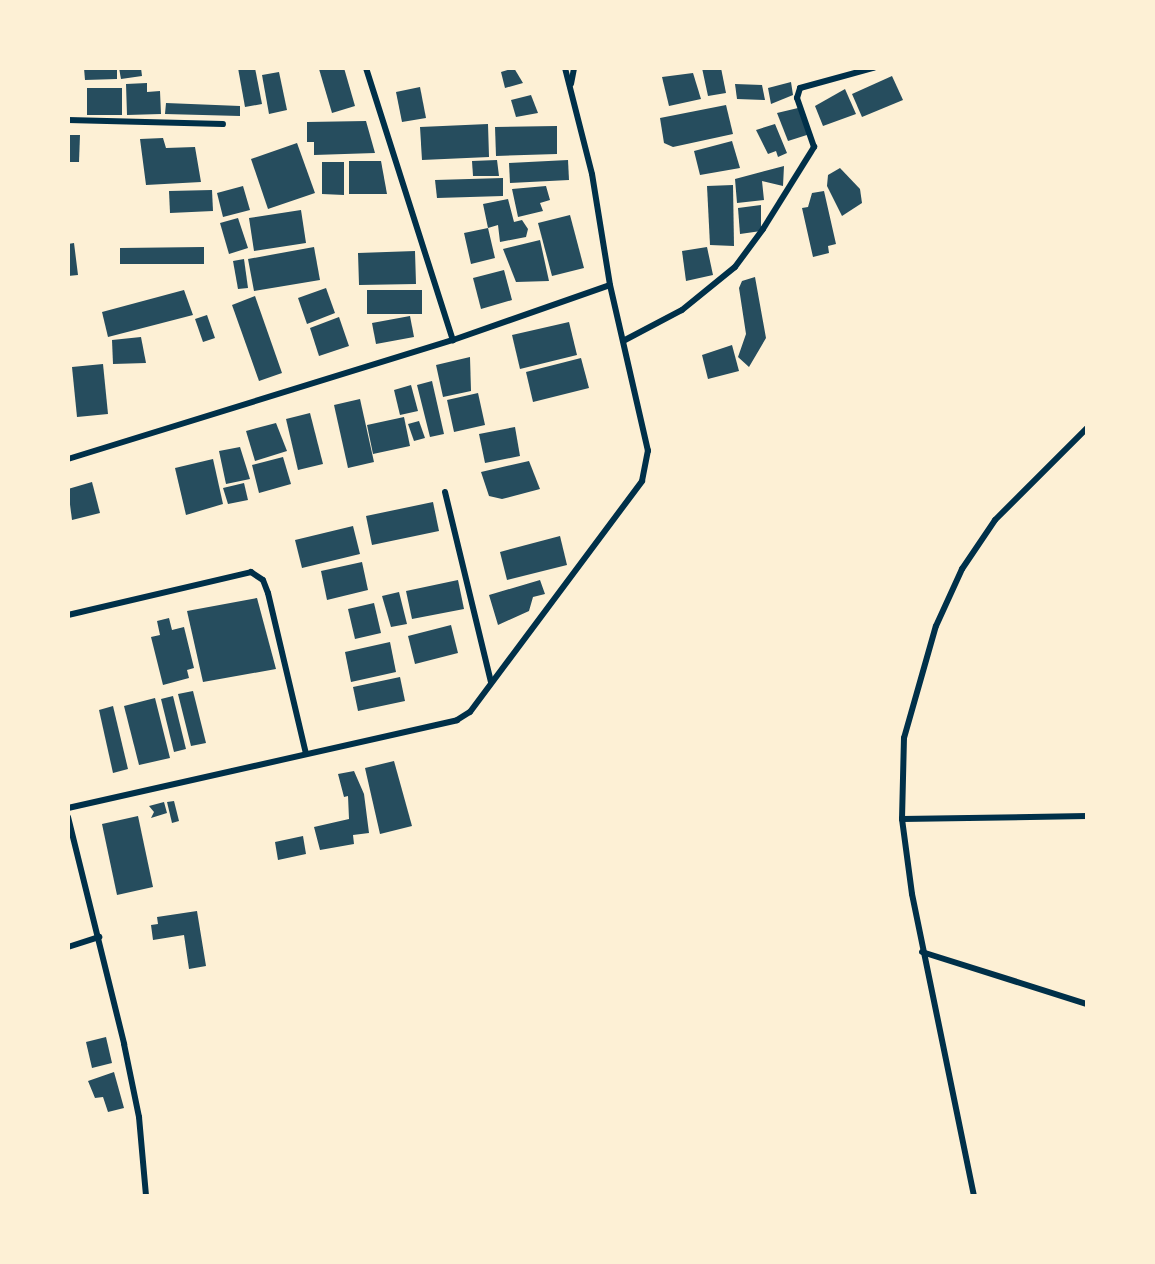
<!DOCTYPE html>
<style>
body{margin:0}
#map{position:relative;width:1155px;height:1264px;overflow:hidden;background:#fdf0d5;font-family:"Public Sans",sans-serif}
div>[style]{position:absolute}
.building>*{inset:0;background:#264d5e}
.minor>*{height:6px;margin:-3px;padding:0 3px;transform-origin:3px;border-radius:3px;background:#003049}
span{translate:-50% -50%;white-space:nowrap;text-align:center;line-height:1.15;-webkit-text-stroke:6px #fdf0d5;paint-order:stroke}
.frame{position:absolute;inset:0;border:70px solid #fdf0d5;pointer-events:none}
</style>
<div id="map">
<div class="building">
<div style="clip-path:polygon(84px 68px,117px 68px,117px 79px,85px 80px)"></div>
<div style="clip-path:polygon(119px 68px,141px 68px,142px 76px,121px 79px)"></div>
<div style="clip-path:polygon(238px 68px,255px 68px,262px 104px,245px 107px)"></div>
<div style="clip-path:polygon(344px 68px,355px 106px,332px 113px,319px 69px)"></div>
<div style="clip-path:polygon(514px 68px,523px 83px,505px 88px,501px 72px)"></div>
<div style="clip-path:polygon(702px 68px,721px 68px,726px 93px,708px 96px)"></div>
<div style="clip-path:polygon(279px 72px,287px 110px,269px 114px,262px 75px)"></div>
<div style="clip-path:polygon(693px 73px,701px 99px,669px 106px,662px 77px)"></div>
<div style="clip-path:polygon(892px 76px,903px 100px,862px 117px,852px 94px)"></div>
<div style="clip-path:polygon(791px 82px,793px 95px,771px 104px,768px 88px)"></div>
<div style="clip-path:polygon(147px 83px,147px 92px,160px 91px,161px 114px,127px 115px,126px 84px)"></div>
<div style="clip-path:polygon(735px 84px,762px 85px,765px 100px,737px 99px)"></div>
<div style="clip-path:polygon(420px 87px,426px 118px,402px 122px,396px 92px)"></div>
<div style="clip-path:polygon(87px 88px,122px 88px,122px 115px,87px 115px)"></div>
<div style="clip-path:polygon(845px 89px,856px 114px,823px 126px,815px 106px)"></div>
<div style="clip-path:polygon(531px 95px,538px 113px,516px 117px,511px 100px)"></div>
<div style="clip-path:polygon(166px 103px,240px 106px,240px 116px,165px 114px)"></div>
<div style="clip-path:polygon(726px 105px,733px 134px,673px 147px,664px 143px,660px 118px)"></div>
<div style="clip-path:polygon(798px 108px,810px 134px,788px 141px,777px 113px)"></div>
<div style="clip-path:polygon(366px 121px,375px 153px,314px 155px,314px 142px,307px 142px,307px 122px)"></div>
<div style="clip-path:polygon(488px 124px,489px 157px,422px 160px,420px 127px)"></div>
<div style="clip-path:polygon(775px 124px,787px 153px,778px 157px,776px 151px,768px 154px,756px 130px)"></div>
<div style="clip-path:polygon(557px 126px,557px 154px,496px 156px,495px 127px)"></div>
<div style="clip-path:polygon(68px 135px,80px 135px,79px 162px,68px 162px)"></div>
<div style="clip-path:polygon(163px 138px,166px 148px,195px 147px,201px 182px,146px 185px,140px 139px)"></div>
<div style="clip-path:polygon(732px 141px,740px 168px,700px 175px,694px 151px)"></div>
<div style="clip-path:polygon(297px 143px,315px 193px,268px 209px,251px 159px)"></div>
<div style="clip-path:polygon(497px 160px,499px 176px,473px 176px,472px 161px)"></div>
<div style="clip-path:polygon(568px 160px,569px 180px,510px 183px,509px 163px)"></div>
<div style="clip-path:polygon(349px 161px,381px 161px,387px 194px,349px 194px)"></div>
<div style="clip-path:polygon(322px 162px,344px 162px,344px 195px,322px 194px)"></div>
<div style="clip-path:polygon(784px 166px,783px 186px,762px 181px,764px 200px,737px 203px,735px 179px)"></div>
<div style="clip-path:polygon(840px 168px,860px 189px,862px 203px,842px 216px,827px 186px,828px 175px)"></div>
<div style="clip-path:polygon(503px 178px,503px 196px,437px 198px,435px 180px)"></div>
<div style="clip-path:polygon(733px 185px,734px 246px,710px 245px,707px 186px)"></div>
<div style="clip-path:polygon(243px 186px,250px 210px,223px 217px,217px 193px)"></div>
<div style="clip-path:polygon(546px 186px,550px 200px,540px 203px,543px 211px,518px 217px,512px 189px)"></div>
<div style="clip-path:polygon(212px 190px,213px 211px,170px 213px,169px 191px)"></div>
<div style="clip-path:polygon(824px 191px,836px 244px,828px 246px,829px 253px,813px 257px,802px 208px,808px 207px,812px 193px)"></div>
<div style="clip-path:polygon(508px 199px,514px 222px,522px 220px,528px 229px,526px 237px,500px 242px,498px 225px,488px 228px,495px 258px,471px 264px,464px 233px,488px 228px,483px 204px)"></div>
<div style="clip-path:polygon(761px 205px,761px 231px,740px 234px,738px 208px)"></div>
<div style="clip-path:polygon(301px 210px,306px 243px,254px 251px,249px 218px)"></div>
<div style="clip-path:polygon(570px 215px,584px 268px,552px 276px,538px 223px)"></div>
<div style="clip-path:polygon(238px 218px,248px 248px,229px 254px,220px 223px)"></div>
<div style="clip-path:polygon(540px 240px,549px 281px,516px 282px,503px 249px)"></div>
<div style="clip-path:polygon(74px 243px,78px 275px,68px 276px,68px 244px)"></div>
<div style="clip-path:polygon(204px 247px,204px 264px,120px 264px,120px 248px)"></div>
<div style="clip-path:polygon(314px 247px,320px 280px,254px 291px,248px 259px)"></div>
<div style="clip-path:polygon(707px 247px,713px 275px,686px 281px,682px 251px)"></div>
<div style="clip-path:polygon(415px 251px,416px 284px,359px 285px,358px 253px)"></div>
<div style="clip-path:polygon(244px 259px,248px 288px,238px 289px,233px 261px)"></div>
<div style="clip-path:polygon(504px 270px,512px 300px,481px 309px,473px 278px)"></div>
<div style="clip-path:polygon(755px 277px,766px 338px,749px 367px,738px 357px,746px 334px,739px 288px,742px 281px)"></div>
<div style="clip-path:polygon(326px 288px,335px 313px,307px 324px,298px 298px)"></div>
<div style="clip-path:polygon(184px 290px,193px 315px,108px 337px,102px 312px)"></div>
<div style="clip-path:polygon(367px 290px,422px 290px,422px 314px,367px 314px)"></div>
<div style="clip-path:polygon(255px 296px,282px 373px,259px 381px,232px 305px)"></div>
<div style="clip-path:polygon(207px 315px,215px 338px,203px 342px,195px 319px)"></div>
<div style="clip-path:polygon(410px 316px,414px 337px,376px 344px,372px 323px)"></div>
<div style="clip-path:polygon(339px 317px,349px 346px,319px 356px,310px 328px)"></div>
<div style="clip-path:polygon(569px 322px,577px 355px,520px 369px,512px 335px)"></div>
<div style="clip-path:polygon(141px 337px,146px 363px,113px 364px,112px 340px)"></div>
<div style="clip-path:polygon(732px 345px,739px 371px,708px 379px,702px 355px)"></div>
<div style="clip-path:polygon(470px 357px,471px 391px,443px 397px,436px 365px)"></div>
<div style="clip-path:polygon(581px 358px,589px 388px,533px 402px,526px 372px)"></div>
<div style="clip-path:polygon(103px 364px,108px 414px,77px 417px,72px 367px)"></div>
<div style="clip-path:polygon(432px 381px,444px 434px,430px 437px,417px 385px)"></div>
<div style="clip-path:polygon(411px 385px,418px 411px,400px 415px,394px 390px)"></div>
<div style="clip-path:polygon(478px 393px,485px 425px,454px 432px,447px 400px)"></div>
<div style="clip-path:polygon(360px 399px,374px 462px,348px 468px,334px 405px)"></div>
<div style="clip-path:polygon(310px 413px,323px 464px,298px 470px,286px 419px)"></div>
<div style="clip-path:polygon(404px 417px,410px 446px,373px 454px,367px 425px)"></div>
<div style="clip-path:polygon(419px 421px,425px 438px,414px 441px,408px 424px)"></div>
<div style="clip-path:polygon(276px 423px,287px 451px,255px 461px,246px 431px)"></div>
<div style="clip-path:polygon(515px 427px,520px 456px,485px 463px,479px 434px)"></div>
<div style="clip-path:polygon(240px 447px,250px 479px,226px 484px,219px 451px)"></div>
<div style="clip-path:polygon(283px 457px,291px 484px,259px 493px,252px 465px)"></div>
<div style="clip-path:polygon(213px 459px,223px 504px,186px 515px,175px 468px)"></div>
<div style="clip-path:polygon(529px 461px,540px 489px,502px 499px,489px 496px,481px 472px)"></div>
<div style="clip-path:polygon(92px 482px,100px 513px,72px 520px,68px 489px)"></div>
<div style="clip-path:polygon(244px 483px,248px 500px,228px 504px,223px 488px)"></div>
<div style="clip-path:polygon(433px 502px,439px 531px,372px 545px,366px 516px)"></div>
<div style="clip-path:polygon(353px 526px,360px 554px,302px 568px,295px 540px)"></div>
<div style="clip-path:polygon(560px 536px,567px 565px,507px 580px,500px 552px)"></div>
<div style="clip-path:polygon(362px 562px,368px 590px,327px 600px,321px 571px)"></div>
<div style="clip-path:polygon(458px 580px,464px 609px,412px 619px,406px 591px)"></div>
<div style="clip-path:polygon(540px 580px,545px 594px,533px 597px,529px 611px,498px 625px,489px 595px)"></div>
<div style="clip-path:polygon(399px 592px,407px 624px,391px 627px,382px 596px)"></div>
<div style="clip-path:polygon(257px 598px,276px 669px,203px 682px,187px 611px)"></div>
<div style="clip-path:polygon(374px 603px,381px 633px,355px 639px,348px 609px)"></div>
<div style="clip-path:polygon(169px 618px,172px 630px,184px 627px,194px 668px,187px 670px,189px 678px,163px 685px,151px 637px,160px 635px,157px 621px)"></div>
<div style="clip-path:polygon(451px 625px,458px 653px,415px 664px,408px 636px)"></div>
<div style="clip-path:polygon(390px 642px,396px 672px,351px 682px,345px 652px)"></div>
<div style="clip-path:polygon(400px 677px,405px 701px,358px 711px,353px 687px)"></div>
<div style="clip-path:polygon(193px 691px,206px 743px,191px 746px,178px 694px)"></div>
<div style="clip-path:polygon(173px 696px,186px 749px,174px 752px,161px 699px)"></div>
<div style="clip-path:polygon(155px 698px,170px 758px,139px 765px,124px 706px)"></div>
<div style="clip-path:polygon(113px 706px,128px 769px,113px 773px,99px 710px)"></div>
<div style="clip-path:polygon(394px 761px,412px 826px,380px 834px,365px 768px)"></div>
<div style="clip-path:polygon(354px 771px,364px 794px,369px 833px,353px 835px,354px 844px,320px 850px,314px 827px,349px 819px,348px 796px,344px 797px,338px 774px)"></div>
<div style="clip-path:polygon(174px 801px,179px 821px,172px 823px,167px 802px)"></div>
<div style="clip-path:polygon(164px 802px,167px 813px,151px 818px,154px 812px,149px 806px)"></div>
<div style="clip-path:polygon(138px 816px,153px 887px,117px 895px,102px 824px)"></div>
<div style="clip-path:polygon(303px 836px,306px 854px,278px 860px,275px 842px)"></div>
<div style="clip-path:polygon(197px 911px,206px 966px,189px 969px,184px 935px,153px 940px,151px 925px,158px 924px,157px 917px)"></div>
<div style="clip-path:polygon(106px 1037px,112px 1063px,92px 1068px,86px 1042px)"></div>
<div style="clip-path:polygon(114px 1072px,124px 1108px,108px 1112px,103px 1097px,95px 1098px,88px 1081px)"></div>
</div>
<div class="minor">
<div style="left:366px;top:68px;width:286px;rotate:72.3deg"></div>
<div style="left:571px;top:84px;width:16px;rotate:-79deg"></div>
<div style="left:68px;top:120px;width:155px;rotate:1.5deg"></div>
<div style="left:625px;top:340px;width:64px;rotate:-27.8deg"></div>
<div style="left:682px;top:310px;width:68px;rotate:-39.1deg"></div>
<div style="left:735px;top:267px;width:47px;rotate:-53.6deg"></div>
<div style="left:763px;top:229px;width:97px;rotate:-58.1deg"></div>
<div style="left:814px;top:147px;width:52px;rotate:-109.1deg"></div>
<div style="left:797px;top:98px;width:10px;rotate:-73deg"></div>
<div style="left:800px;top:88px;width:76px;rotate:-15.3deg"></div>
<div style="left:68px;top:459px;width:403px;rotate:-17.2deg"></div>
<div style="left:453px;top:340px;width:166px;rotate:-19.3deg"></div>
<div style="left:445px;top:492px;width:195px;rotate:76.4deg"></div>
<div style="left:68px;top:615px;width:188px;rotate:-13.2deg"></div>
<div style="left:251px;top:572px;width:14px;rotate:34deg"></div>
<div style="left:263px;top:580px;width:14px;rotate:69deg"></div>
<div style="left:268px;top:593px;width:165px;rotate:76.7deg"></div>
<div style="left:68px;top:808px;width:399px;rotate:-12.7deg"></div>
<div style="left:457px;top:720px;width:15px;rotate:-32deg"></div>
<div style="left:470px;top:712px;width:288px;rotate:-53.3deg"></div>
<div style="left:642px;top:481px;width:31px;rotate:-79deg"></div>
<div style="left:648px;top:451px;width:170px;rotate:-102.9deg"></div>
<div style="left:610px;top:285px;width:112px;rotate:-99.2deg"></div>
<div style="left:592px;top:174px;width:109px;rotate:-104.3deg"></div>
<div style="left:68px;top:817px;width:234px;rotate:76.1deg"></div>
<div style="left:124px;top:1044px;width:75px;rotate:78.4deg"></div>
<div style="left:139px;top:1117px;width:79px;rotate:84.9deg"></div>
<div style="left:902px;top:819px;width:185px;rotate:-0.9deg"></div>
<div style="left:68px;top:947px;width:33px;rotate:-18deg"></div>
<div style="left:922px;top:952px;width:173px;rotate:17.5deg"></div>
<div style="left:974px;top:1196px;width:308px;rotate:-101.6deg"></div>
<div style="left:912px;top:894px;width:76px;rotate:-97.6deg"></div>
<div style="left:902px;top:819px;width:81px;rotate:-88.6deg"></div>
<div style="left:904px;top:738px;width:116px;rotate:-74.1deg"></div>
<div style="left:936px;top:626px;width:63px;rotate:-65.5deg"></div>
<div style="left:962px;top:569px;width:59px;rotate:-56deg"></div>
<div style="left:995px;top:520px;width:130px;rotate:-45deg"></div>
</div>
<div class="frame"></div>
</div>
